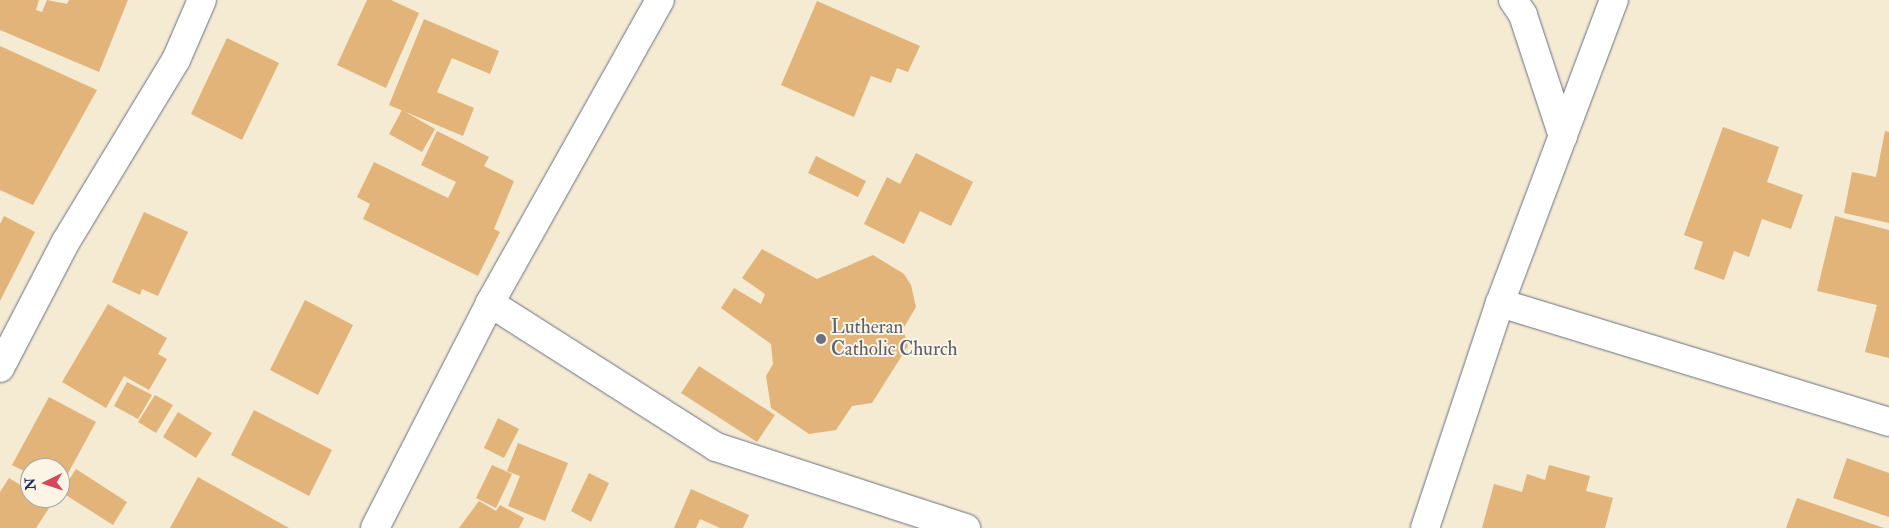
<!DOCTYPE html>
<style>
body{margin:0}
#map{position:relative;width:1889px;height:528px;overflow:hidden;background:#f5ead2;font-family:"IM FELL Double Pica",serif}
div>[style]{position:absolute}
.building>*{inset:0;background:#e2b47a}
.roads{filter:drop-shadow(0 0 1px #677087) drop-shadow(0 0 1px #677087)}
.minor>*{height:28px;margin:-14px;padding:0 14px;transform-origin:14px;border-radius:14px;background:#fff}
.dots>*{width:14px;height:14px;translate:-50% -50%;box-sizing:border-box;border:2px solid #fcf5e5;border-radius:50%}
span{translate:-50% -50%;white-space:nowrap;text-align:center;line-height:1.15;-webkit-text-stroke:4px #fcf5e5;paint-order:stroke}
.worship-label{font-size:19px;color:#5b616d}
.left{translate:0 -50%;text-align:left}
.north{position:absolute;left:20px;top:458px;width:50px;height:50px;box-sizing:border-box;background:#fcf5e5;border:1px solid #a2a6af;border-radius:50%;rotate:266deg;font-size:14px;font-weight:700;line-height:20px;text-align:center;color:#1b2f5e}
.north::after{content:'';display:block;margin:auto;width:18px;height:22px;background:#d1495b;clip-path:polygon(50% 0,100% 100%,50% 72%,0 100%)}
</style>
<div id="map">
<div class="building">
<div style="clip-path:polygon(0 0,39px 0,36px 10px,42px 12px,47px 0,67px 4px,69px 0,128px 0,99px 72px,0 30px)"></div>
<div style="clip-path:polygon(367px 0,391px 0,419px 13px,386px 88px,337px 65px)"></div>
<div style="clip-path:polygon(817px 1px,920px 46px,908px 72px,897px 68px,891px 83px,871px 76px,854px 117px,781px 85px)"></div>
<div style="clip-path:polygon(424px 19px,499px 51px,490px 74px,452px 58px,437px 92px,474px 108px,463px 136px,389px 105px)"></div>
<div style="clip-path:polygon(227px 38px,279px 63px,242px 140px,191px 114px)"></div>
<div style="clip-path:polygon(0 46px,97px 90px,33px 205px,0 190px)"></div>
<div style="clip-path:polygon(402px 110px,435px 129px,422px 152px,389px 134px)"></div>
<div style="clip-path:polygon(1723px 127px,1779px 147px,1767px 182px,1803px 195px,1791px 229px,1762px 219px,1749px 257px,1734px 251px,1724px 280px,1694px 269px,1703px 242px,1684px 235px)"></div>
<div style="clip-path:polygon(437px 131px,489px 157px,484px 166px,514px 181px,494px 229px,500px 232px,478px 276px,363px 219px,370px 204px,357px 197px,374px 162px,448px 198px,456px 182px,421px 165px)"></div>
<div style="clip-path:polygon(1885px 131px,1889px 132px,1889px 223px,1844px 213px,1852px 172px,1876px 177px)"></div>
<div style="clip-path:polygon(916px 153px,973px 182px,951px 226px,920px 211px,904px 244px,864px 224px,887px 177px,900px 184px)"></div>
<div style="clip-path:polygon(816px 156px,866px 181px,858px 197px,808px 173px)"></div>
<div style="clip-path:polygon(144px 212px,188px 232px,158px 296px,142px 289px,140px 295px,112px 282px)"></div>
<div style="clip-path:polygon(4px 216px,35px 232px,0 301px,0 224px)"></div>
<div style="clip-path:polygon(1835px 216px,1889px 230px,1889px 358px,1865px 352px,1877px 305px,1817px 291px)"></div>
<div style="clip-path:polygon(762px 249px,817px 279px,873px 255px,904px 274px,911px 285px,916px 307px,903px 329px,908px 346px,872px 403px,852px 406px,836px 430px,809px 434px,771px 408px,766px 376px,773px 364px,771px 344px,721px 308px,734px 288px,761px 304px,765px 294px,742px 278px)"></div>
<div style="clip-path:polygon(305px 300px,353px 325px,318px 395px,270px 370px)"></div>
<div style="clip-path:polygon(108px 304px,167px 338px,158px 354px,167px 359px,149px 390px,124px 376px,106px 408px,62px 382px)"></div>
<div style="clip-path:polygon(699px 366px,775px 415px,757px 442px,681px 393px)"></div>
<div style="clip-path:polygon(127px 382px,152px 395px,138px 419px,114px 406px)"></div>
<div style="clip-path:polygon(155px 395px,173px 405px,156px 433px,138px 422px)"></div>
<div style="clip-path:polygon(49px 397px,96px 422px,60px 488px,60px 468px,30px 468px,30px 474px,12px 465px)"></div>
<div style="clip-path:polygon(254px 410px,332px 450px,309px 496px,231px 455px)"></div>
<div style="clip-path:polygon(178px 412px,212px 433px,196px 458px,163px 437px)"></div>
<div style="clip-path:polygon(498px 418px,519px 429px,504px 458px,484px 448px)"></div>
<div style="clip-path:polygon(518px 443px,568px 463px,545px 521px,508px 506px,520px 476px,507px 471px)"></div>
<div style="clip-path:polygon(1847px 458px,1889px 473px,1889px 517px,1833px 498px)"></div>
<div style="clip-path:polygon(492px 465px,512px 474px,496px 508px,476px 498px)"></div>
<div style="clip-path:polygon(1549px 465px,1590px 476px,1586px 491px,1613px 498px,1605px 528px,1482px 528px,1494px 484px,1522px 492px,1527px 474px,1545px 480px)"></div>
<div style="clip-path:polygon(76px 469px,127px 502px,113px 525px,61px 492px)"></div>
<div style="clip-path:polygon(589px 473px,609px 483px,591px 522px,571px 511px)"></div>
<div style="clip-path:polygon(198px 477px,289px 528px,170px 528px)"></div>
<div style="clip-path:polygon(9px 478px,30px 491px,30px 498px,51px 505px,36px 528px,0 528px,0 492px)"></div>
<div style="clip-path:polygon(691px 489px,749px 515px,743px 528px,720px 528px,700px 519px,696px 528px,674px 528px)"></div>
<div style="clip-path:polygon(1797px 498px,1884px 528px,1786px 528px)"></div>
<div style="clip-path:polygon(479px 501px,496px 511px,500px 505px,524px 518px,519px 528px,459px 528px)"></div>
</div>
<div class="roads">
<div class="minor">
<div style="left:1513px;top:0;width:18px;rotate:56deg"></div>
<div style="left:1523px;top:15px;width:128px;rotate:71.8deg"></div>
<div style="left:490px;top:303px;width:268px;rotate:32.5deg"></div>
<div style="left:716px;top:447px;width:263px;rotate:18deg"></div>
<div style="left:1500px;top:303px;width:407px;rotate:17deg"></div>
<div style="left:0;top:368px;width:141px;rotate:-62.5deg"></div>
<div style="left:65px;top:243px;width:214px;rotate:-58.8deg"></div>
<div style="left:176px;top:60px;width:65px;rotate:-66.6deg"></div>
<div style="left:375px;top:528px;width:253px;rotate:-62.9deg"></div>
<div style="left:490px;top:303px;width:347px;rotate:-60.7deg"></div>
<div style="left:1425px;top:528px;width:237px;rotate:-71.6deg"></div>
<div style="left:1500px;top:303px;width:324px;rotate:-69.4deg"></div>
</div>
</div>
<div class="dots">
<div style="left:821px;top:339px;background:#6b7280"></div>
</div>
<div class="worship-label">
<span class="left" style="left:831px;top:339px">Lutheran<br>Catholic Church</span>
</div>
<div class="north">N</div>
</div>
